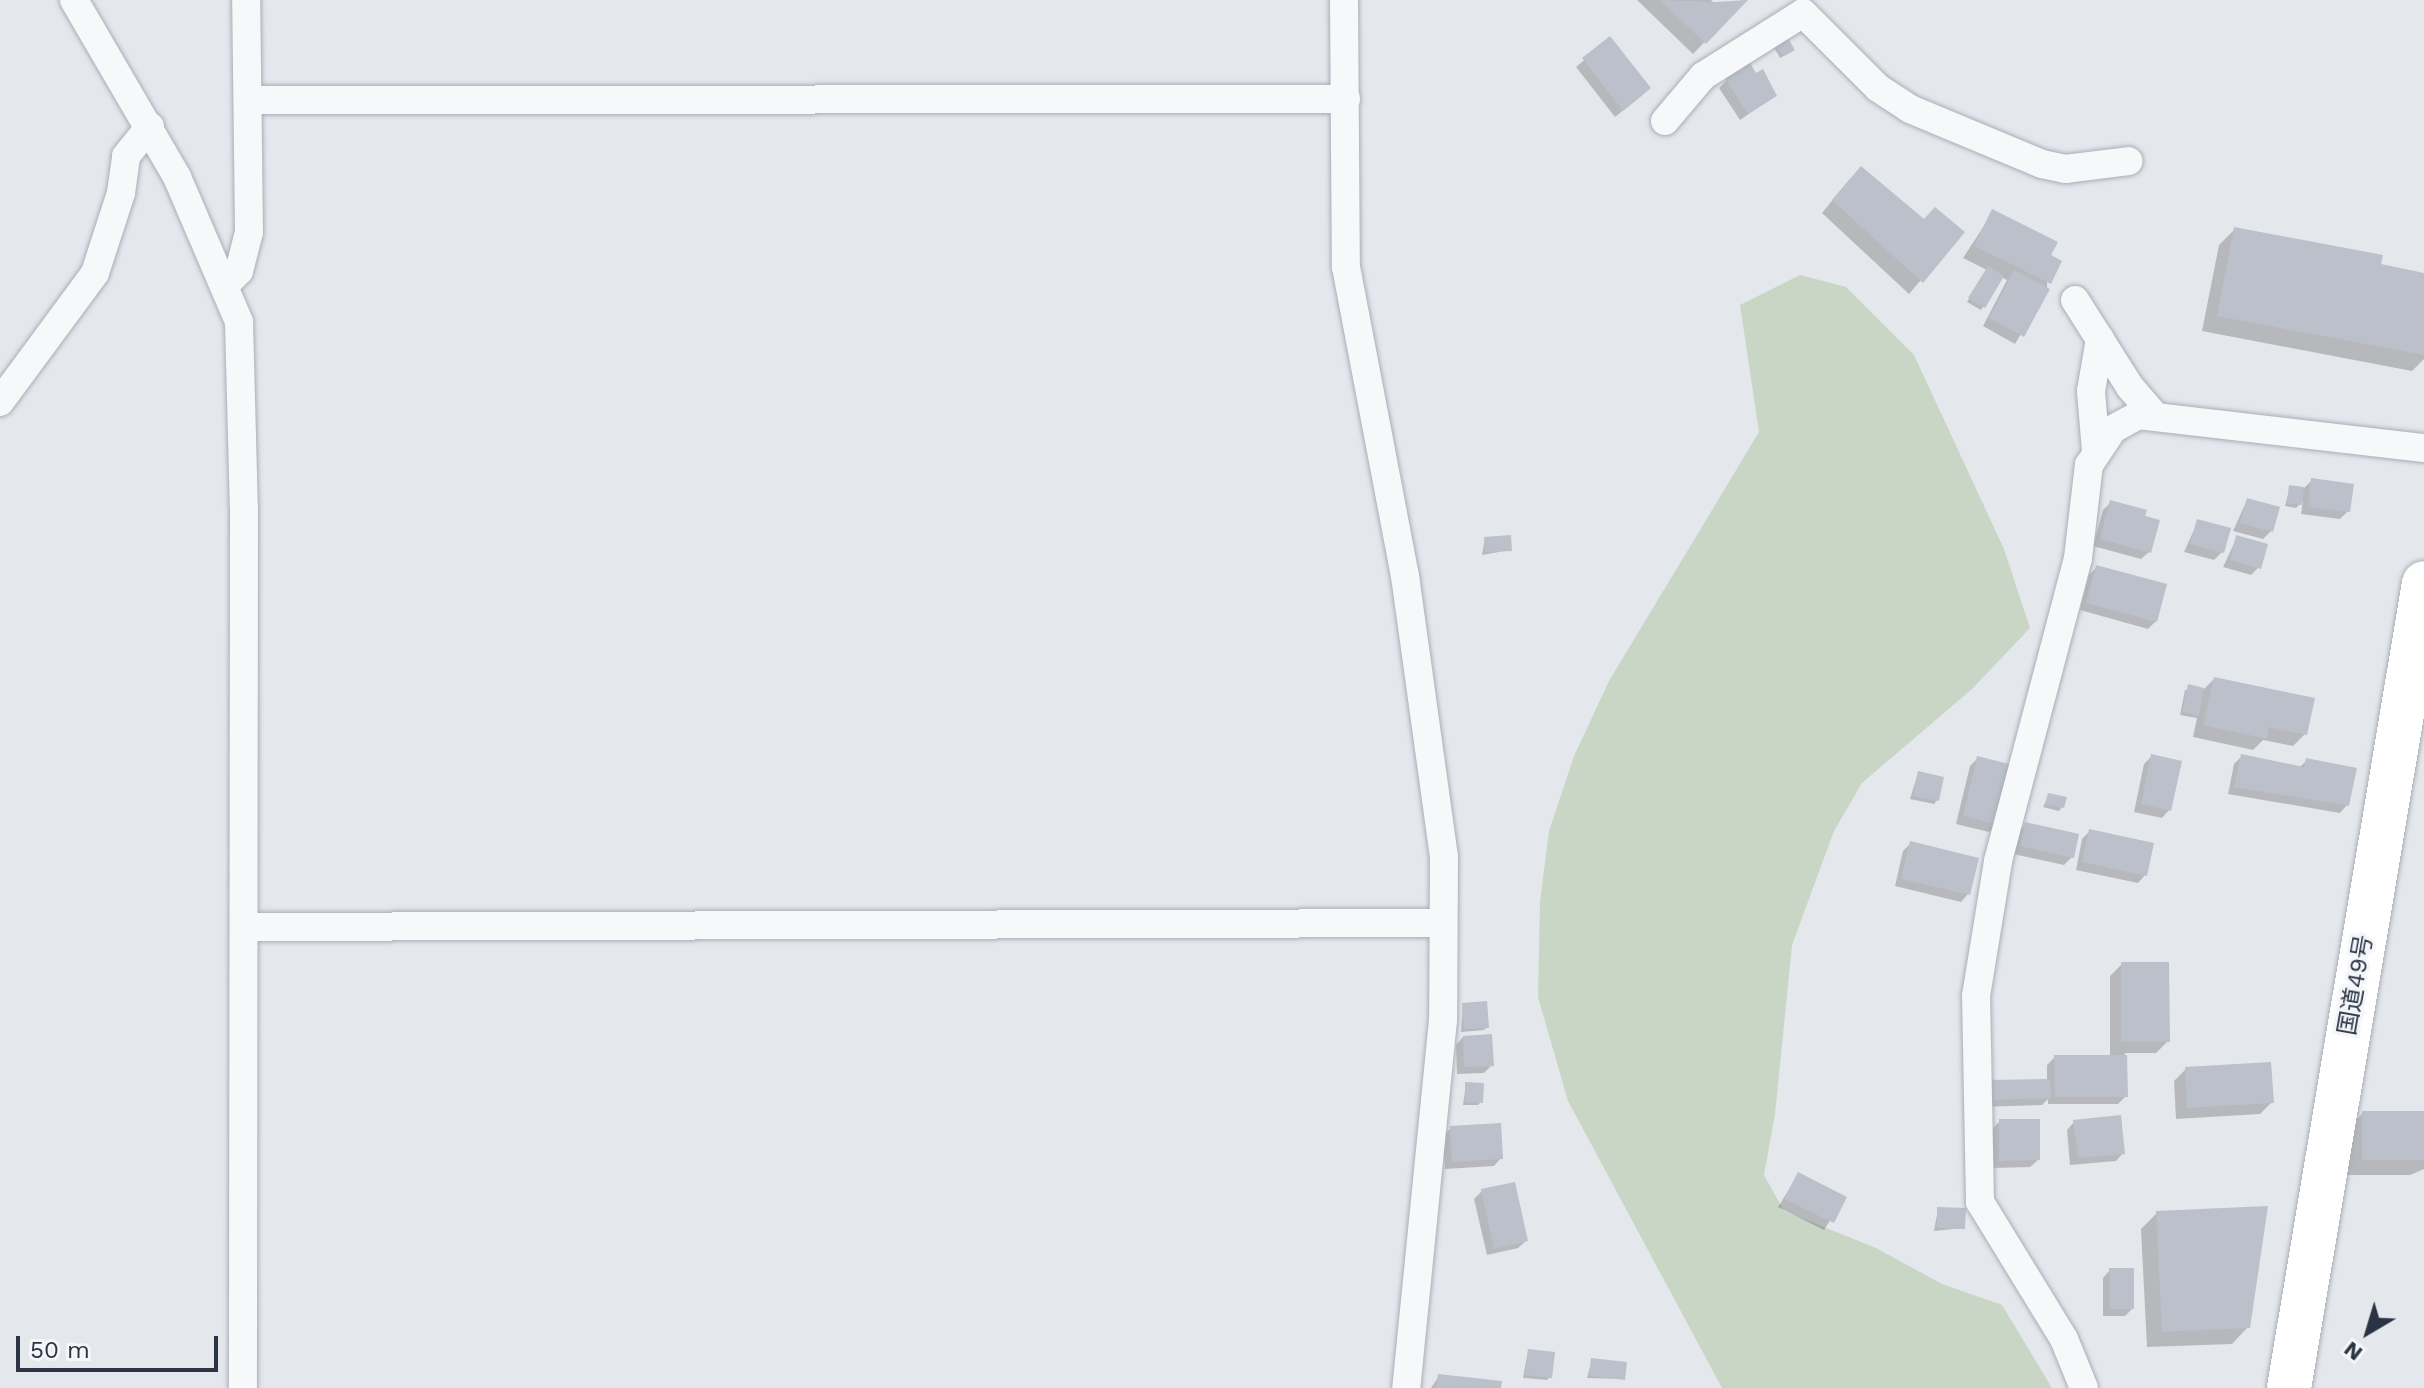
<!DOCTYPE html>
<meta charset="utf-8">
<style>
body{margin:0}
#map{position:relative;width:2424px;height:1388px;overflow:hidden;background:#e4e7ec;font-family:"Work Sans","Noto Sans JP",sans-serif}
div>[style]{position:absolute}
.green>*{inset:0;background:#c9d6c5}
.shadow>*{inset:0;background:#0003}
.building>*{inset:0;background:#bbc0ca}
.roads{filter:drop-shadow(0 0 2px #a9aeb7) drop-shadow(0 0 2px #a9aeb7)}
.minor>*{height:28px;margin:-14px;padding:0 14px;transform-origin:14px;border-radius:14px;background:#f7f8fa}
.trunk>*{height:44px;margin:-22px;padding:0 22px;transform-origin:22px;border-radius:22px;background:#fff}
span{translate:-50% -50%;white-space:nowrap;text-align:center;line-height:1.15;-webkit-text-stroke:7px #f4f6f9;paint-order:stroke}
.street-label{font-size:24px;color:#2b3445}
.north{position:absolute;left:2328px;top:1292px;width:80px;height:80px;-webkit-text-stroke:6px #f4f6f9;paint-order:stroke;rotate:218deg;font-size:22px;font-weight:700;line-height:32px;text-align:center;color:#2b3445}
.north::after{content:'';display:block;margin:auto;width:28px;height:36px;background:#2b3445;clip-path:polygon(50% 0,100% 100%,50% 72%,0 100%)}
.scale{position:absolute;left:16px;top:1336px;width:202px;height:36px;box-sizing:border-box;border:4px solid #2b3445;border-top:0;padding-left:10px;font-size:24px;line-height:28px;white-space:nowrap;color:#2b3445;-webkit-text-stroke:6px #f4f6f9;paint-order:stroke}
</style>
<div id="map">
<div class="green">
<div style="clip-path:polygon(1800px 275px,1846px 287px,1914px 355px,2004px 549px,2030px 628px,1972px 689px,1862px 783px,1834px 831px,1792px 945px,1775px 1114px,1764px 1175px,1784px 1211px,1876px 1248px,1942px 1284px,2002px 1305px,2052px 1388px,1722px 1388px,1568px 1101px,1538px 997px,1540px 902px,1549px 831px,1574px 756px,1609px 681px,1759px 432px,1740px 305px)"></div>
</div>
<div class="shadow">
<div style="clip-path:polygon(1637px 0,1711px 0,1716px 5px,1745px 0,1693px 54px)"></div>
<div style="clip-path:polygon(1610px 39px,1641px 96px,1615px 117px,1576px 67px)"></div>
<div style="clip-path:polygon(1771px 42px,1789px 53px,1780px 58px)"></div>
<div style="clip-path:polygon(1727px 80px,1775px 96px,1740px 120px,1719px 88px)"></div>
<div style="clip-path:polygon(1849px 180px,1923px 221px,1962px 232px,1909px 294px,1822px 213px)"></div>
<div style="clip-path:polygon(1993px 212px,2048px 256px,2047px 289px,2015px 344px,1983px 326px,2007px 280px,2001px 277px,1981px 310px,1967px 302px,1987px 270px,1963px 258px)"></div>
<div style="clip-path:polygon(2235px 229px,2424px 275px,2424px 359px,2412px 371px,2202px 331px,2219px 245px)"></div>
<div style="clip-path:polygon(2312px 480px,2348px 511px,2340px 519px,2301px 514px,2303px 501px,2296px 508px,2285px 506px,2290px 487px,2303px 489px)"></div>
<div style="clip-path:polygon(2247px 500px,2271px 531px,2263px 539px,2233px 531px)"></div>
<div style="clip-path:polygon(2111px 502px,2149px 552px,2141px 559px,2093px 546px,2103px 510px)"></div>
<div style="clip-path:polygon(2198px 521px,2222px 552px,2214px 560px,2184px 552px)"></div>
<div style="clip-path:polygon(2237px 537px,2259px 567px,2251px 575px,2223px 567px)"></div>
<div style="clip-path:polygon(1485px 539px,1510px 550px,1482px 555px)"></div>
<div style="clip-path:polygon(2097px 567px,2156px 621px,2148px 629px,2080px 610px,2089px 575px)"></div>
<div style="clip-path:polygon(2214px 679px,2305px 734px,2293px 746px,2263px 740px,2253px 750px,2193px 737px,2197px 718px,2180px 715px,2185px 690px,2203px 690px)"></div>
<div style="clip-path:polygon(2152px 756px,2169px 810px,2162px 818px,2134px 812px,2144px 764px)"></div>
<div style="clip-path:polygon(2242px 756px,2299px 768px,2307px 760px,2347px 805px,2340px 813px,2228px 794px,2234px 764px)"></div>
<div style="clip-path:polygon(1977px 759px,1997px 824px,1989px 832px,1956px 824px,1970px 766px)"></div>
<div style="clip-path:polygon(1918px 773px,1937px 800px,1934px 804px,1910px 799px)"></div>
<div style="clip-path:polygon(2049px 795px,2062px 807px,2059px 811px,2043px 807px)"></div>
<div style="clip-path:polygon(2025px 825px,2072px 857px,2064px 865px,2013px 854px,2018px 832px)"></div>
<div style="clip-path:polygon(2090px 831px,2145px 875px,2138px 883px,2076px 870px,2082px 839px)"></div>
<div style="clip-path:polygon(1910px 844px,1968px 894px,1961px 902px,1895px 886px,1903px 851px)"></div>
<div style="clip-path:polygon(2122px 964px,2168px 1041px,2156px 1053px,2125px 1053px,2126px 1096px,2118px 1104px,2048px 1104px,2048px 1099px,2042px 1105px,1981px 1107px,1981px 1090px,2047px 1081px,2047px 1065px,2055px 1057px,2110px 1057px,2110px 976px)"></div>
<div style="clip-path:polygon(1463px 1005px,1487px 1027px,1484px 1030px,1461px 1032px)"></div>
<div style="clip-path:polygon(1463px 1037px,1492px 1065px,1484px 1073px,1457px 1074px,1456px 1045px)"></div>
<div style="clip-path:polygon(2186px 1069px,2272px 1102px,2260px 1114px,2176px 1119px,2174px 1081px)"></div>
<div style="clip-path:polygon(1466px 1084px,1481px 1102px,1478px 1105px,1463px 1105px)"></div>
<div style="clip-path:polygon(2363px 1113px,2424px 1113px,2424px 1169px,2410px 1175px,2347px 1175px,2347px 1129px)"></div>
<div style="clip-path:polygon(2000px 1121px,2038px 1160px,2030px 1167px,1992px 1168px,1992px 1129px)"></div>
<div style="clip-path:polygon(2074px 1122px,2123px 1153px,2116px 1161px,2070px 1165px,2067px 1130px)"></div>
<div style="clip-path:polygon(1451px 1128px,1501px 1158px,1494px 1166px,1445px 1169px,1443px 1136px)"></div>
<div style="clip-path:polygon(1798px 1175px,1844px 1198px,1824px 1230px,1778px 1207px)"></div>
<div style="clip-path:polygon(1482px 1191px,1526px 1241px,1518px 1248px,1487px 1255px,1474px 1199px)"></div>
<div style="clip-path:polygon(1938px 1209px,1963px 1228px,1934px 1231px)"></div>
<div style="clip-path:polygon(2157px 1213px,2248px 1327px,2232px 1344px,2147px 1347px,2141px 1229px)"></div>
<div style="clip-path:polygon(2110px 1270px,2132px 1309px,2125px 1316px,2103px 1316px,2103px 1278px)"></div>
<div style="clip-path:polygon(1528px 1351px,1550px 1377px,1547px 1380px,1523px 1378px)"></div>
<div style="clip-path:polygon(1592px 1360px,1623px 1379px,1587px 1378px)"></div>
<div style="clip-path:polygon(1439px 1376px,1499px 1388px,1431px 1388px)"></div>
</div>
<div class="building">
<div style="clip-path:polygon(1660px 0,1716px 2px,1748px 0,1706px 44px)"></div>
<div style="clip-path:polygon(1784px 32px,1795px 50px,1784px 56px,1769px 40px)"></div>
<div style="clip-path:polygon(1610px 36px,1651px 88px,1623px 111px,1582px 58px)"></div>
<div style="clip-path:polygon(1750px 63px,1756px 73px,1763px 69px,1777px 96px,1748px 114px,1725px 79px)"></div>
<div style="clip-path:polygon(1861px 166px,1924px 219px,1935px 207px,1965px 232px,1923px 283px,1832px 200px)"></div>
<div style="clip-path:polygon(1992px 209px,2058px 242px,2051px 255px,2062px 261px,2051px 284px,1974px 246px)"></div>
<div style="clip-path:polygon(2234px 227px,2383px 255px,2381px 264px,2424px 273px,2424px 355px,2217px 316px)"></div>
<div style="clip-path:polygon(1988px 266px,2004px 276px,1985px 308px,1968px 298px)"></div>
<div style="clip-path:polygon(2014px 270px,2050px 289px,2024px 337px,1989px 318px)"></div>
<div style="clip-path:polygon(2311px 478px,2354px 484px,2350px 512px,2308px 507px)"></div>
<div style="clip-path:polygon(2289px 485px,2304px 487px,2302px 505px,2287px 503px)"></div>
<div style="clip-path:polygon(2247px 498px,2280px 507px,2273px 532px,2240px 523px)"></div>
<div style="clip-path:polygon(2110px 500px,2147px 510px,2145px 516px,2160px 520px,2151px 553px,2100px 539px)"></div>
<div style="clip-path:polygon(2197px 519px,2231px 528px,2224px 553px,2190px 544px)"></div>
<div style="clip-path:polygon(1511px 535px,1512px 551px,1485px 552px,1484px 537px)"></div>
<div style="clip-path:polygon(2236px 535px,2268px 544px,2261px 569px,2230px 560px)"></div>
<div style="clip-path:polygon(2096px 565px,2167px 584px,2157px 622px,2086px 603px)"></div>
<div style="clip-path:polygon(2214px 677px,2315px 698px,2307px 735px,2269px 727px,2267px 739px,2203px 725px)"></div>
<div style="clip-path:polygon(2188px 684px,2204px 688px,2199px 716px,2182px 712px)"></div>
<div style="clip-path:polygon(2151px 754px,2182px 761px,2171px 811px,2141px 804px)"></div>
<div style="clip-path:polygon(2241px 754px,2304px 767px,2306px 758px,2357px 768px,2349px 806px,2234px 787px)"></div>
<div style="clip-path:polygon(1977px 756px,2013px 765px,1999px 825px,1963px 816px)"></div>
<div style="clip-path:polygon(1918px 771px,1944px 777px,1939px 801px,1913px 796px)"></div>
<div style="clip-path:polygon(2048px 793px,2067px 797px,2064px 808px,2045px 804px)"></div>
<div style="clip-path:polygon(2025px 822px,2079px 834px,2074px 858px,2020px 846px)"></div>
<div style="clip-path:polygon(2089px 829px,2154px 843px,2147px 876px,2082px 862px)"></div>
<div style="clip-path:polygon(1910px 841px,1979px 858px,1970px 895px,1901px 879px)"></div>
<div style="clip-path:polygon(2121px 962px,2169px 962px,2170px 1042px,2121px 1042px)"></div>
<div style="clip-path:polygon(1487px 1001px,1489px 1028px,1464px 1029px,1462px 1003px)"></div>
<div style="clip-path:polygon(1492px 1034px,1494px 1066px,1464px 1067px,1463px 1036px)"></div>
<div style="clip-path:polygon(2054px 1055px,2127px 1055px,2128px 1097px,2055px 1097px)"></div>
<div style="clip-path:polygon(2271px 1062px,2274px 1103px,2187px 1108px,2185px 1067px)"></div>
<div style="clip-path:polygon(2050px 1079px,2051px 1098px,1988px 1100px,1988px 1080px)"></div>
<div style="clip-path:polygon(1465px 1082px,1484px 1083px,1483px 1103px,1465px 1102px)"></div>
<div style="clip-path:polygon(2362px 1111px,2424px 1111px,2424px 1160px,2362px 1160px)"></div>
<div style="clip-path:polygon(2121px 1115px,2125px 1154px,2078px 1158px,2073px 1120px)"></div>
<div style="clip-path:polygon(1999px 1119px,2040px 1119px,2040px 1160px,1999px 1161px)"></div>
<div style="clip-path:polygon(1501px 1123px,1503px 1159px,1452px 1162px,1450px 1126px)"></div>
<div style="clip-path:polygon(1798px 1172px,1847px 1197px,1834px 1223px,1784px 1199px)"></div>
<div style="clip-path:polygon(1515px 1182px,1528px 1241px,1494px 1249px,1481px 1189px)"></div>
<div style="clip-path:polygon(2268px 1206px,2250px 1328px,2162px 1332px,2156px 1211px)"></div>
<div style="clip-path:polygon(1937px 1207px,1966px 1208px,1965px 1229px,1937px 1228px)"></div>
<div style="clip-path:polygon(2109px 1268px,2134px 1268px,2134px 1309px,2110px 1309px)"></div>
<div style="clip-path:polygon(1528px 1349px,1555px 1352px,1552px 1378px,1525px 1375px)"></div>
<div style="clip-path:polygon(1591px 1358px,1627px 1362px,1625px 1380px,1589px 1376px)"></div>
<div style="clip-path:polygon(1438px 1374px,1502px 1381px,1501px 1388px,1436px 1388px)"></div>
</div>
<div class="roads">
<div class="minor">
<div style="left:74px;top:0;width:205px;rotate:59.8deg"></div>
<div style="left:177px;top:177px;width:158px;rotate:66.8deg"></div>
<div style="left:239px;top:322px;width:186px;rotate:88.5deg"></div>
<div style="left:244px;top:508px;width:880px;rotate:90.07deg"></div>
<div style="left:1344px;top:0;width:267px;rotate:89.6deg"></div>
<div style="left:1346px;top:267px;width:315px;rotate:79.2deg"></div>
<div style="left:1405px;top:576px;width:283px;rotate:82.1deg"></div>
<div style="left:1444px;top:856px;width:164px;rotate:90.3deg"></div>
<div style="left:1443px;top:1020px;width:370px;rotate:95.7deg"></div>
<div style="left:248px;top:100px;width:1098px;rotate:-0.05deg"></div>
<div style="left:1665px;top:121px;width:59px;rotate:-49.8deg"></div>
<div style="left:1703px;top:76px;width:118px;rotate:-32.2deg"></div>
<div style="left:1803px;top:13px;width:106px;rotate:45deg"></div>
<div style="left:1878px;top:88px;width:38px;rotate:33deg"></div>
<div style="left:1910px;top:109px;width:143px;rotate:22.6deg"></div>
<div style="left:2042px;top:164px;width:24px;rotate:12deg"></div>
<div style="left:2065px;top:169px;width:64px;rotate:-7.1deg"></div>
<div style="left:227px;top:283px;width:17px;rotate:-45deg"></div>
<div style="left:239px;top:271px;width:40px;rotate:-75.6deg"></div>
<div style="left:249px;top:232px;width:232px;rotate:-90.7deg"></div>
<div style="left:2075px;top:300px;width:103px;rotate:57.7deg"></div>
<div style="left:2130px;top:387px;width:38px;rotate:49deg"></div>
<div style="left:0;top:402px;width:160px;rotate:-53.6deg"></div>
<div style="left:95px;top:273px;width:84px;rotate:-72deg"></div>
<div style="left:121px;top:193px;width:37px;rotate:-82deg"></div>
<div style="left:126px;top:156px;width:38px;rotate:-51deg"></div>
<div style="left:2096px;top:451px;width:60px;rotate:-94.8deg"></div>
<div style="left:2091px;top:391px;width:53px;rotate:-80.2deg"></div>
<div style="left:245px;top:927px;width:1195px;rotate:-0.19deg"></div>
<div style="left:2084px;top:1388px;width:53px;rotate:-112.2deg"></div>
<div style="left:2064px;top:1339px;width:161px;rotate:-121.5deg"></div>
<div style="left:1980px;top:1202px;width:206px;rotate:-91.1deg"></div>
<div style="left:1976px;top:996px;width:137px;rotate:-80.7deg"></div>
<div style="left:1998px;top:861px;width:313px;rotate:-75.2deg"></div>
<div style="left:2078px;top:558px;width:94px;rotate:-83.3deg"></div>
<div style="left:2089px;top:465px;width:43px;rotate:-56.3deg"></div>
<div style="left:2113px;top:429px;width:29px;rotate:-29deg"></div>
<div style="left:2138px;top:415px;width:288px;rotate:6.6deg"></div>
</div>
<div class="trunk">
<div style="left:2289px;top:1388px;width:816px;rotate:-80.48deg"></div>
</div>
</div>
<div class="street-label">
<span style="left:2356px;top:985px;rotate:-80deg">国道49号</span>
</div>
<div class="north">N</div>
<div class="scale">50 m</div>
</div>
